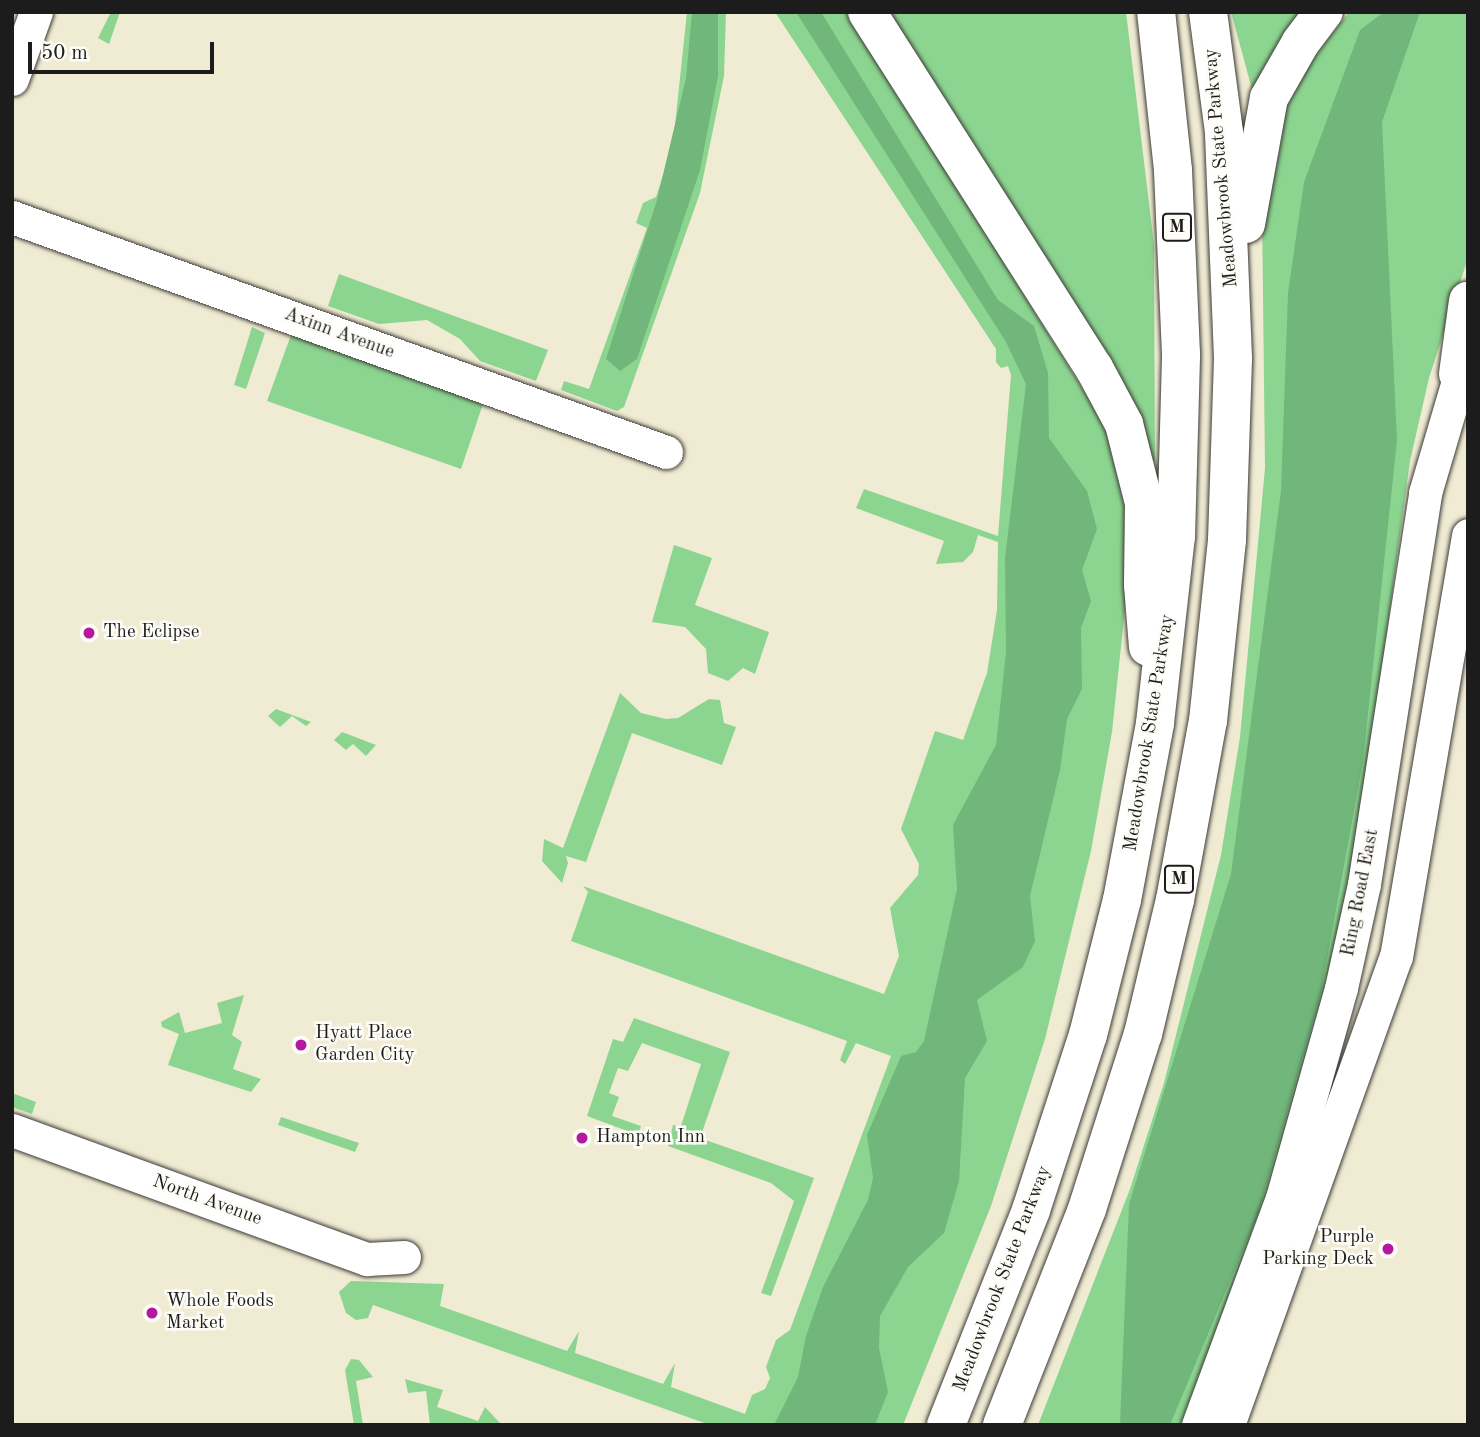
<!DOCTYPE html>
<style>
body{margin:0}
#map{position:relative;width:1480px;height:1437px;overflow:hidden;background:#f0ebd3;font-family:"Old Standard TT",serif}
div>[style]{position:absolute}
.green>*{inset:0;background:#8cd590}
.forest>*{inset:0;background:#71b67a}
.roads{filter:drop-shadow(0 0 2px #3c3b37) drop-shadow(0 0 2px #3c3b37)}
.minor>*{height:33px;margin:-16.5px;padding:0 16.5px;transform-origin:16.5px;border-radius:16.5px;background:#fff}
.highway>*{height:38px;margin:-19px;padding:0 19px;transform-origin:19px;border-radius:19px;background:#fff}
.dots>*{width:19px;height:19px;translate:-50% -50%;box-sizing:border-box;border:4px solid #fdfcf7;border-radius:50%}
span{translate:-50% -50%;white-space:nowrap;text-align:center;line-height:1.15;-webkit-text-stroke:5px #fdfcf7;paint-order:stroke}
.shield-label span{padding:2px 5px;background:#fdfcf7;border:2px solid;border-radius:5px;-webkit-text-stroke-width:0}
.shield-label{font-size:18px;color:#1c1c1c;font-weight:700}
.street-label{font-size:19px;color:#1c1c1c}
.poi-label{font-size:19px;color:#1c1c1c}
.left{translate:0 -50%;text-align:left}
.right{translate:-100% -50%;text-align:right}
.frame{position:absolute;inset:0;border:14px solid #1c1c1c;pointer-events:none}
.scale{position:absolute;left:28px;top:42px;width:186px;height:32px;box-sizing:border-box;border:4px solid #1c1c1c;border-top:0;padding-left:9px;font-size:21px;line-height:24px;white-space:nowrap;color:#1c1c1c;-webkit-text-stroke:5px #fdfcf7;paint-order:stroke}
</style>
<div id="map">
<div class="green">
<div style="clip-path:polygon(111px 12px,120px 12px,109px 44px,98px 38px)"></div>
<div style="clip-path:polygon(687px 12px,726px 12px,724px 76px,700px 193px,624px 407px,617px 411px,561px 390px,564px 381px,589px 389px,647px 228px,636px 223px,643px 203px,656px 197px,673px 144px)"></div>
<div style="clip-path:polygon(775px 12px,848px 12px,1123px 454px,1129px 570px,1112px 732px,1091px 851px,1045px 1039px,991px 1206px,903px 1425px,710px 1425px,373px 1305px,368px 1318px,356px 1320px,346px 1313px,339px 1292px,351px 1281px,444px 1284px,440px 1306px,567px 1351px,579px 1331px,575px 1353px,663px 1384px,675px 1363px,671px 1387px,745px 1414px,752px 1395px,765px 1389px,770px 1378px,766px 1367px,776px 1340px,790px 1330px,891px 1056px,856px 1043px,845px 1064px,840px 1060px,847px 1041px,571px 941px,588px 892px,583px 886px,884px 994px,899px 956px,890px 908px,918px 875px,919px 864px,901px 829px,935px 731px,963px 740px,987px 673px,997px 610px,998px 542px,978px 535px,973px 552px,963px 562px,936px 564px,944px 541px,856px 508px,864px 489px,998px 536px,1011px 375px,1008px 366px,1001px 368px,996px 362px,996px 349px)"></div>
<div style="clip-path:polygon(876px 12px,1126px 12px,1154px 245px,1155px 461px,1143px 460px)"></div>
<div style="clip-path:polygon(1231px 12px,1311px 12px,1256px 104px)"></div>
<div style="clip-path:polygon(1349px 12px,1468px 12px,1468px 258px,1429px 378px,1410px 461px,1360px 830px,1320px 1020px,1259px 1232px,1184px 1425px,1038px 1425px,1130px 1189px,1164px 1083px,1221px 855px,1240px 737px,1265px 468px,1262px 208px,1273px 141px,1292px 86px)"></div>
<div style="clip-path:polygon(339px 274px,548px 350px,536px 381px,480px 361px,460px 339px,427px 320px,379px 324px,328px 306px)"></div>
<div style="clip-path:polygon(252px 327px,265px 333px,246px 389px,234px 385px)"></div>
<div style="clip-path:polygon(291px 335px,484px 401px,461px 469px,267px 401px)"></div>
<div style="clip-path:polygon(674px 545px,712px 558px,695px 605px,769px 632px,755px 674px,743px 668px,728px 681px,708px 673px,706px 649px,685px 627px,652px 622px)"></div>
<div style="clip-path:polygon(620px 693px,641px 713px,666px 719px,678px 718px,709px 699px,720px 700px,724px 723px,736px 727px,722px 765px,632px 733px,586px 862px,566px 856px,568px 863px,562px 883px,542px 861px,544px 839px,563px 848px)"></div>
<div style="clip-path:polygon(276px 709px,311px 722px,306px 726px,292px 716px,280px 727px,268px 716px)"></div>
<div style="clip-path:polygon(342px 732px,376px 745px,366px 756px,353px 744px,346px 750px,334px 740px)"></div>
<div style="clip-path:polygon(244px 995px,232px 1035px,242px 1042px,233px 1069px,261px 1079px,251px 1092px,168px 1065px,179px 1034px,162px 1027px,161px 1022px,179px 1012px,185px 1033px,222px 1023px,217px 1003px)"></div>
<div style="clip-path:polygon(634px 1018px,730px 1052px,700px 1138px,814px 1178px,771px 1296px,761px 1293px,794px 1201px,771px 1183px,668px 1146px,673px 1125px,681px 1126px,701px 1064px,642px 1043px,628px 1071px,618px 1068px,609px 1093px,619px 1097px,612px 1116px,641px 1126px,638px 1135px,587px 1116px,613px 1039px,623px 1042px)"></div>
<div style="clip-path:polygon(12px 1093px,36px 1102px,32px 1114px,12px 1107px)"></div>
<div style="clip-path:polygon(281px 1117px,359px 1143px,355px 1152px,278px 1125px)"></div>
<div style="clip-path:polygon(351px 1359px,359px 1360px,373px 1377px,356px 1381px,363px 1425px,354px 1425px,345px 1370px)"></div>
<div style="clip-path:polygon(405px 1379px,443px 1390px,437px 1407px,478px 1421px,485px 1407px,500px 1423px,430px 1425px,426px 1391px,408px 1393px)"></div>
</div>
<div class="forest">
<div style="clip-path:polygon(692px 12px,718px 12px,718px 76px,700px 170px,637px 359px,620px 371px,606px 359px,657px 200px,686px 78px)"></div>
<div style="clip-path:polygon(796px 12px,821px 12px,998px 300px,1034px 326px,1048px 373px,1049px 438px,1087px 491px,1097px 529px,1082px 570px,1091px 601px,1081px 628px,1082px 689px,1067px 719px,1060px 770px,1030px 896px,1035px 941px,1023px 967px,977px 1000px,987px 1041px,965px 1078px,959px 1181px,944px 1233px,908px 1267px,880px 1316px,879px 1348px,888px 1392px,875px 1425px,774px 1425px,798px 1377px,806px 1336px,823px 1287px,868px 1200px,873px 1178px,867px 1135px,901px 1056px,916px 1052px,924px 1041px,957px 889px,953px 825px,996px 745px,1006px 652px,1005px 558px,1026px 384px,1006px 342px)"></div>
<div style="clip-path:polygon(1384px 12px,1420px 12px,1382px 122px,1397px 440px,1363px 761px,1321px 992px,1258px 1214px,1170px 1425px,1120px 1425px,1129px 1204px,1231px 874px,1281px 491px,1288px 293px,1304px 182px,1360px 30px)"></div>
</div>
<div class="roads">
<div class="minor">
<div style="left:12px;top:79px;width:71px;rotate:-70.3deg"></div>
<div style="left:12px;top:217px;width:695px;rotate:19.76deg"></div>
<div style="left:12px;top:1130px;width:378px;rotate:20deg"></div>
<div style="left:367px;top:1259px;width:37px;rotate:-3deg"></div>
<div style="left:1198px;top:1425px;width:242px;rotate:-69.7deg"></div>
<div style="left:1282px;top:1198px;width:218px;rotate:-74.3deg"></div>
<div style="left:1341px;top:988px;width:107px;rotate:-77.5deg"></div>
<div style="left:1364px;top:884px;width:396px;rotate:-81.1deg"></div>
<div style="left:1425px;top:493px;width:149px;rotate:-73.6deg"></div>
<div style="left:1228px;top:1425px;width:497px;rotate:-70.3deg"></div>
<div style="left:1396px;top:957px;width:428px;rotate:-80.3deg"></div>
</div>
<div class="highway">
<div style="left:867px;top:12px;width:422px;rotate:57.5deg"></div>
<div style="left:1094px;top:368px;width:64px;rotate:61.8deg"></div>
<div style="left:1124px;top:424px;width:81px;rotate:75.8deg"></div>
<div style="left:1144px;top:503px;width:82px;rotate:90.7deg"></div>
<div style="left:1143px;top:585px;width:62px;rotate:85.4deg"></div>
<div style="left:1246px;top:224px;width:128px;rotate:-79.7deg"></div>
<div style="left:1269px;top:98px;width:64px;rotate:-60.3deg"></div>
<div style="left:1301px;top:42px;width:38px;rotate:-53deg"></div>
<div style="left:1458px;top:374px;width:74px;rotate:-82.2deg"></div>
<div style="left:946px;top:1425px;width:231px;rotate:-68.4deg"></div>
<div style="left:1031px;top:1210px;width:184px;rotate:-72deg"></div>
<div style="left:1088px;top:1035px;width:139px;rotate:-75.9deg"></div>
<div style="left:1122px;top:900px;width:180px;rotate:-79.4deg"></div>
<div style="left:1155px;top:723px;width:187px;rotate:-83.6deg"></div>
<div style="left:1176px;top:537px;width:183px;rotate:-88.4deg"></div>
<div style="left:1181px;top:354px;width:184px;rotate:-92.5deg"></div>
<div style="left:1173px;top:170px;width:159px;rotate:-96.1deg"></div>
<div style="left:1002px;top:1425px;width:232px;rotate:-68.5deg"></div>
<div style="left:1087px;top:1209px;width:184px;rotate:-72.3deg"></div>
<div style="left:1143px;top:1034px;width:138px;rotate:-76.6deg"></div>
<div style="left:1175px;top:900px;width:182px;rotate:-79.6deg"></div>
<div style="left:1208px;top:721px;width:182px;rotate:-84deg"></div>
<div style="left:1227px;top:540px;width:182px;rotate:-88.1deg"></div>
<div style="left:1233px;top:358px;width:226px;rotate:-92.3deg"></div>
<div style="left:1224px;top:132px;width:121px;rotate:-97.6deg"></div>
</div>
</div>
<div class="dots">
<div style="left:89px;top:633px;background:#b5179e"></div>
<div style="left:301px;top:1045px;background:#b5179e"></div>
<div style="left:582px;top:1138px;background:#b5179e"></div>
<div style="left:1388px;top:1249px;background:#b5179e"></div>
<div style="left:152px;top:1313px;background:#b5179e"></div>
</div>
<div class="shield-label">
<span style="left:1177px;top:227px">M</span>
<span style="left:1179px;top:879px">M</span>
</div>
<div class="street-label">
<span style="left:1222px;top:168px;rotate:-95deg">Meadowbrook State Parkway</span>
<span style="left:339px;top:334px;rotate:20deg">Axinn Avenue</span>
<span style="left:1150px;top:733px;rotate:-81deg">Meadowbrook State Parkway</span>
<span style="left:1361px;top:893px;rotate:-79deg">Ring Road East</span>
<span style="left:207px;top:1201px;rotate:20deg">North Avenue</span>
<span style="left:1003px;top:1279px;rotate:-69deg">Meadowbrook State Parkway</span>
</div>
<div class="poi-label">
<span class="left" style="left:103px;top:633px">The Eclipse</span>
<span class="left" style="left:315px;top:1045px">Hyatt Place<br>Garden City</span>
<span class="left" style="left:596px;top:1138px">Hampton Inn</span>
<span class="right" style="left:1374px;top:1249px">Purple<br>Parking Deck</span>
<span class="left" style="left:166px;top:1313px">Whole Foods<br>Market</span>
</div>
<div class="frame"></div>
<div class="scale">50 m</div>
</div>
